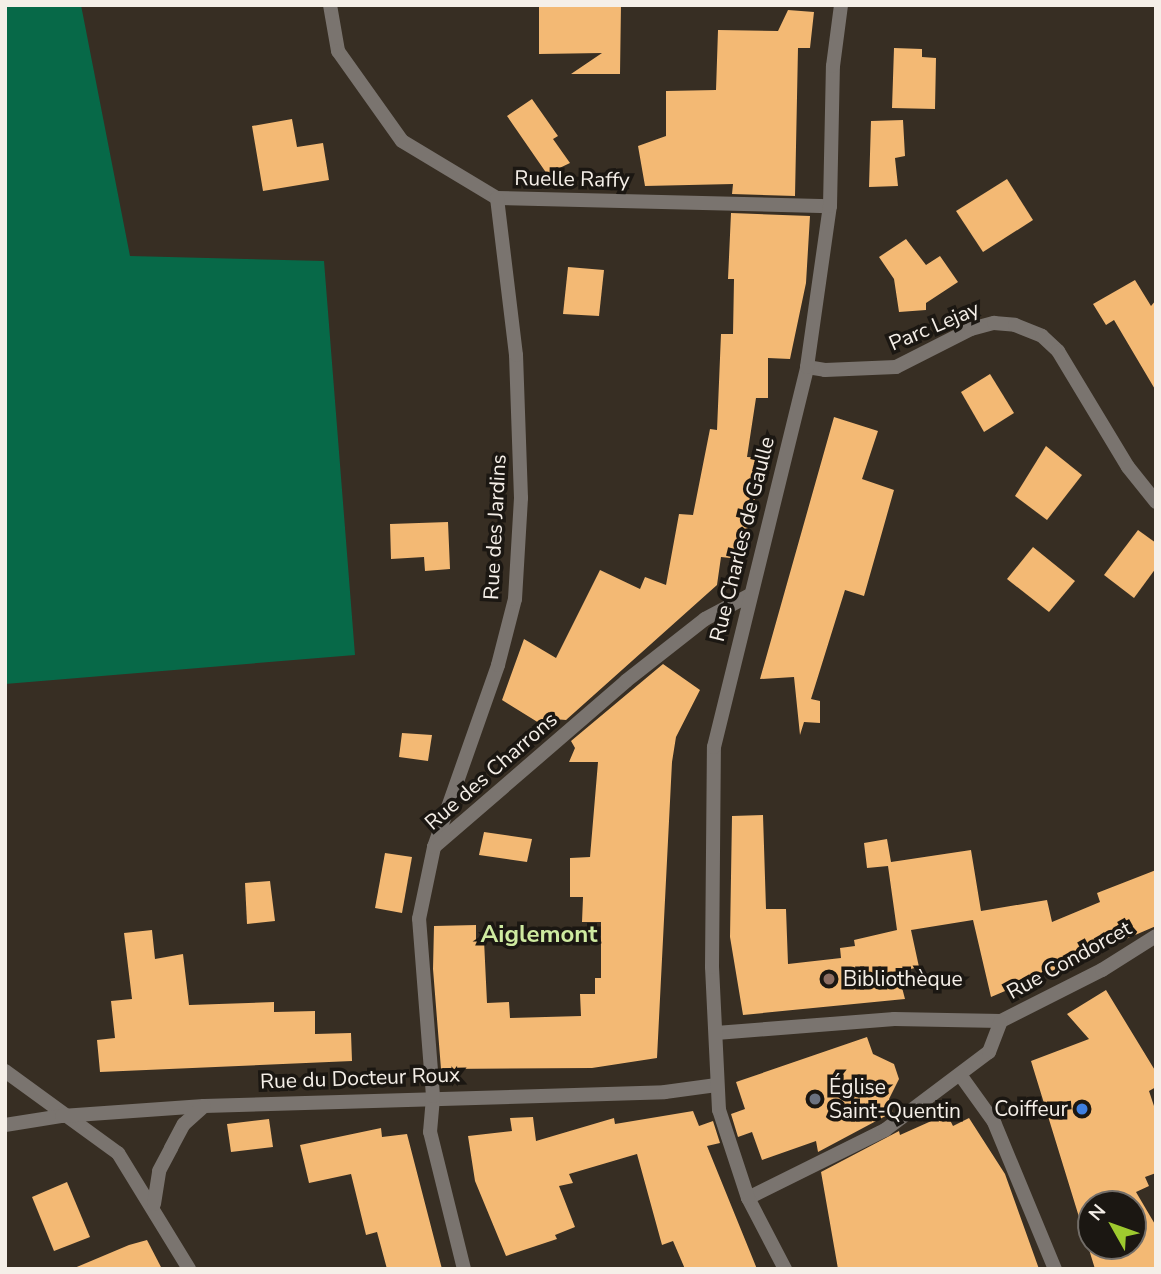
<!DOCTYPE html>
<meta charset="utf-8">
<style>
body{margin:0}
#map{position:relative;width:1161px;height:1274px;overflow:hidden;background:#372e23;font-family:"Nunito Sans",sans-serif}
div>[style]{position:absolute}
.green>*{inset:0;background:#076948}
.building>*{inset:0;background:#f3b974}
.minor>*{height:14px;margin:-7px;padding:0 7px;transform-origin:7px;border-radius:7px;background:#7a746f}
.tertiary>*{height:14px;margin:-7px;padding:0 7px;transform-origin:7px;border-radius:7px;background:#7a746f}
.dots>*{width:19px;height:19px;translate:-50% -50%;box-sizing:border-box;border:4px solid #1b1712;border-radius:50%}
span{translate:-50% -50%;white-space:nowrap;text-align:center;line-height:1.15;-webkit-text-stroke:7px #1b1712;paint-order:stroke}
.street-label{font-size:21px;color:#f5efe8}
.poi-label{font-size:21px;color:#f5efe8}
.left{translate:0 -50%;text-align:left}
.right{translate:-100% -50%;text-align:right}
.quarter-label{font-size:24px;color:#ceeaa0;font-weight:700}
.frame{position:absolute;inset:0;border:7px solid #f5efe8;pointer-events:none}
.north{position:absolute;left:1077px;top:1190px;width:70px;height:70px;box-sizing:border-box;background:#1b1712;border:2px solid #726d68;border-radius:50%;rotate:310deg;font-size:19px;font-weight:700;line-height:28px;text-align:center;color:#f5efe8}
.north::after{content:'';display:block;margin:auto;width:24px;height:32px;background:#9eca2f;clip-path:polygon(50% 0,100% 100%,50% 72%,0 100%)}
</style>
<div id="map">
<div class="green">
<div style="clip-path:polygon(5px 5px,81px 5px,130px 256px,324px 261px,355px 655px,5px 684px)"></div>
</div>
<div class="building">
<div style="clip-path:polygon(539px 5px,621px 5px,620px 74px,571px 74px,602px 53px,539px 54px)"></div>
<div style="clip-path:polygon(788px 10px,814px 12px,810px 48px,798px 48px,795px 196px,732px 194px,733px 184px,645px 186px,638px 146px,666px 136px,666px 91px,716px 90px,718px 30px,778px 31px)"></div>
<div style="clip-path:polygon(894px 48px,922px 49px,922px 57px,936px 58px,935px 109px,892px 108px)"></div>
<div style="clip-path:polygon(532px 99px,558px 136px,553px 139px,570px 163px,547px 174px,507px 116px)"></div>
<div style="clip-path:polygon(292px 119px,297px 147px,323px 143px,329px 180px,263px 191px,252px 126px)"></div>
<div style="clip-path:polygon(903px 120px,905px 156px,895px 158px,898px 186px,869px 187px,871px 121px)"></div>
<div style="clip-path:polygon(1007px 179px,1033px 220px,983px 252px,956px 211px)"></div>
<div style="clip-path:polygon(731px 213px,810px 216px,806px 283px,790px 359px,768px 358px,768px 398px,756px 398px,747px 457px,765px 458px,740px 559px,721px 557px,717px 585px,566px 720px,554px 719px,552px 731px,502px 700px,524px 639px,556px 658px,600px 570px,640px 589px,645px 577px,666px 585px,679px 514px,693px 515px,710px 429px,717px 430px,721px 334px,733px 334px,734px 279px,728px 279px)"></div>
<div style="clip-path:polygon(906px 239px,926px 265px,940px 256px,958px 282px,926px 303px,926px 310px,899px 312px,894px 279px,879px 257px)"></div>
<div style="clip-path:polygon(568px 267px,604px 270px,599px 316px,563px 314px)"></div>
<div style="clip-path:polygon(1135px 280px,1151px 306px,1156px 300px,1156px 391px,1114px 320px,1106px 325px,1093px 304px)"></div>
<div style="clip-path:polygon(990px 374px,1014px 413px,984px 432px,961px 392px)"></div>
<div style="clip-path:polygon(834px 417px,878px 431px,862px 479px,894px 490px,864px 596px,845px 590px,811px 699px,820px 701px,820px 723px,804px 722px,800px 735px,794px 677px,760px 679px)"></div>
<div style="clip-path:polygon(1046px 446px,1082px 475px,1047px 520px,1015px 496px)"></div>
<div style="clip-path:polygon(448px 522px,450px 569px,425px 571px,424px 557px,391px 559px,390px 524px)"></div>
<div style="clip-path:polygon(1138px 530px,1156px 543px,1156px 568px,1134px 598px,1104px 575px)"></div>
<div style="clip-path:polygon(1033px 547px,1075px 581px,1049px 612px,1007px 579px)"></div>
<div style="clip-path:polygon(663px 664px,700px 690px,676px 737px,672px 762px,657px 1058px,592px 1068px,441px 1069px,433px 969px,434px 926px,476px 925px,476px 941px,484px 940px,487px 1003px,509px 1002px,510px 1018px,581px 1016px,580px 994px,595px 994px,595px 978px,601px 978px,601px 922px,582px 922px,583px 897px,570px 897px,570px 858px,590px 857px,598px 762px,569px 762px,575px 748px,571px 741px)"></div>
<div style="clip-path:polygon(402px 733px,432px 735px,428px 761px,399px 757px)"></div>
<div style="clip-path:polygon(763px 815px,766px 909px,786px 909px,788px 964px,841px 958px,840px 948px,855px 946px,854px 940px,897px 930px,888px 866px,867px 868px,864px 843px,887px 839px,891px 862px,971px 850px,981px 911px,1047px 900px,1052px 922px,1100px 902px,1097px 893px,1156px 870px,1156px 926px,991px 997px,973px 920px,911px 930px,919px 967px,898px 972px,905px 999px,743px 1015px,730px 937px,732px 816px)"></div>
<div style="clip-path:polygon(484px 832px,532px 839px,527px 862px,479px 855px)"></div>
<div style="clip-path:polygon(385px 853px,412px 857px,402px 913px,375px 908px)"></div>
<div style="clip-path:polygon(270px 881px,275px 921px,247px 924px,245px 883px)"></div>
<div style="clip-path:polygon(152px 930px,155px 959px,183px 954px,189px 1005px,274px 1002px,274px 1012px,315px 1011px,315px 1034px,351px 1033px,352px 1061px,100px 1072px,97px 1040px,115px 1038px,111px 1001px,132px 999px,124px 933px)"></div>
<div style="clip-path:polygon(evenodd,1106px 990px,1156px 1072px,1156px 1087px,1149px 1091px,1156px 1112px,1156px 1173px,1145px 1177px,1149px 1186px,1136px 1192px,1156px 1226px,1156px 1269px,1095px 1269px,1031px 1061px,1089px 1039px,1067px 1014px,1106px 990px,1091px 1204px,1133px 1204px,1133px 1246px,1091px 1246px,1091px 1204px)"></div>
<div style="clip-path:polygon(867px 1037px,873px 1054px,894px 1064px,899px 1079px,889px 1099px,893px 1112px,818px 1152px,816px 1141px,762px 1160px,752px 1132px,738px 1137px,731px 1114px,745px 1109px,736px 1082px)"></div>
<div style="clip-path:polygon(693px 1111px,699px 1126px,713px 1121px,720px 1143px,707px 1146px,757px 1269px,685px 1269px,673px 1241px,662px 1245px,637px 1154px,569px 1174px,573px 1183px,559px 1186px,575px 1227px,555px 1235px,557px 1239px,506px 1256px,475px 1181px,468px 1136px,512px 1131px,510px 1118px,533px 1117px,536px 1141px,614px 1118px,615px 1124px)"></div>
<div style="clip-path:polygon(947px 1114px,953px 1126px,969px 1118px,1005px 1174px,1039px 1269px,838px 1269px,821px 1172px,899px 1131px,900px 1135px)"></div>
<div style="clip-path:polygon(269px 1119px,273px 1147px,231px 1152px,227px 1124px)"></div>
<div style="clip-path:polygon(381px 1128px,382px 1137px,407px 1134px,442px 1269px,387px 1269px,377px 1232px,366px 1235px,351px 1174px,309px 1183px,300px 1145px)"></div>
<div style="clip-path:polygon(67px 1182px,90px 1237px,54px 1251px,32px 1197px)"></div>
<div style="clip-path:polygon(147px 1240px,162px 1269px,72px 1269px,129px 1245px)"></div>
</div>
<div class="minor">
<div style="left:330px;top:5px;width:47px;rotate:80.1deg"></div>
<div style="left:338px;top:51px;width:110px;rotate:54.6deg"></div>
<div style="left:402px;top:141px;width:111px;rotate:31deg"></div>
<div style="left:497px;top:198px;width:333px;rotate:1.4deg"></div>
<div style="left:807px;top:367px;width:18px;rotate:9deg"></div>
<div style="left:825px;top:370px;width:71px;rotate:-2.4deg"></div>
<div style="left:896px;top:367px;width:84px;rotate:-26.9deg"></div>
<div style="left:971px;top:329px;width:24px;rotate:-15deg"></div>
<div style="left:994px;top:323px;width:21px;rotate:5deg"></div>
<div style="left:1015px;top:325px;width:29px;rotate:22deg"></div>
<div style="left:1042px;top:336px;width:22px;rotate:43deg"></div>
<div style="left:1058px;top:351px;width:135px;rotate:58.9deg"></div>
<div style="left:1128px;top:467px;width:45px;rotate:51.3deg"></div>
<div style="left:434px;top:847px;width:193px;rotate:-70.6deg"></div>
<div style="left:498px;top:665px;width:68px;rotate:-75.6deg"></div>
<div style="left:515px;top:599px;width:101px;rotate:-86.6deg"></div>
<div style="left:521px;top:498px;width:143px;rotate:-92deg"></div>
<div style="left:516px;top:355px;width:158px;rotate:-96.9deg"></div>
<div style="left:716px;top:1033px;width:179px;rotate:-4.5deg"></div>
<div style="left:894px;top:1019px;width:107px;rotate:1.1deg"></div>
<div style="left:1001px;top:1021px;width:113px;rotate:-26.8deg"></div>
<div style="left:1102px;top:970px;width:64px;rotate:-32.2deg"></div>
<div style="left:5px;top:1071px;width:140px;rotate:36deg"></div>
<div style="left:118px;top:1153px;width:136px;rotate:58.5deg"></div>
<div style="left:961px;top:1076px;width:57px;rotate:54.3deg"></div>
<div style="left:994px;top:1122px;width:159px;rotate:67.5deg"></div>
<div style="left:5px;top:1125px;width:58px;rotate:-9deg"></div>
<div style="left:62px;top:1116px;width:142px;rotate:-4deg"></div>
<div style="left:204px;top:1106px;width:461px;rotate:-1.7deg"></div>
<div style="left:665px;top:1092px;width:52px;rotate:-7.7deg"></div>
<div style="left:748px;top:1198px;width:153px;rotate:-26.4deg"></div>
<div style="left:885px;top:1130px;width:130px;rotate:-36.9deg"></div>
<div style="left:989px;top:1052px;width:33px;rotate:-69deg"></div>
<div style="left:154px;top:1204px;width:33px;rotate:-81deg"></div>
<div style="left:159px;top:1171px;width:26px;rotate:-62deg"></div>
<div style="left:171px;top:1148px;width:27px;rotate:-62deg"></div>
<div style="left:184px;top:1124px;width:27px;rotate:-42deg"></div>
<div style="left:464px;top:1269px;width:141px;rotate:-103.9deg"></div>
<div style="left:430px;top:1132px;width:36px;rotate:-85deg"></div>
<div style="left:433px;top:1096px;width:178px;rotate:-94.5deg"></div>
<div style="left:419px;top:919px;width:74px;rotate:-78.2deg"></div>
<div style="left:434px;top:847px;width:254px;rotate:-40.8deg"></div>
<div style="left:626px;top:681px;width:100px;rotate:-38.1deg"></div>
<div style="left:705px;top:619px;width:49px;rotate:-28.1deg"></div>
</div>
<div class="tertiary">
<div style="left:785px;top:1269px;width:80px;rotate:-117.5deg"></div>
<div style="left:748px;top:1198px;width:93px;rotate:-108.2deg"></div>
<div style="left:719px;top:1110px;width:143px;rotate:-92.8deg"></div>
<div style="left:712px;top:967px;width:220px;rotate:-89.5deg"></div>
<div style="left:714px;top:747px;width:391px;rotate:-76.2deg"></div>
<div style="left:807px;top:367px;width:163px;rotate:-81.9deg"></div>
<div style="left:830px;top:206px;width:140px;rotate:-88.8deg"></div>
<div style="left:833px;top:66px;width:62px;rotate:-82.5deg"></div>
</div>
<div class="dots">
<div style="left:829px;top:979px;background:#8d6e63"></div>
<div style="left:815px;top:1099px;background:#6b7280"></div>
<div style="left:1082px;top:1109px;background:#3f7fe0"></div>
</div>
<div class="street-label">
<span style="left:572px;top:179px;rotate:1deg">Ruelle Raffy</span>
<span style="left:934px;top:326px;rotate:-23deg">Parc Lejay</span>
<span style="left:495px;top:527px;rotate:-87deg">Rue des Jardins</span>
<span style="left:742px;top:539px;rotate:-76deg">Rue Charles de Gaulle</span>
<span style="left:491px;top:771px;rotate:-41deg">Rue des Charrons</span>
<span style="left:1069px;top:960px;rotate:-29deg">Rue Condorcet</span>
<span style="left:360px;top:1078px;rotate:-2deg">Rue du Docteur Roux</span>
</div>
<div class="poi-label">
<span class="left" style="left:843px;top:979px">Bibliothèque</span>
<span class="left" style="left:829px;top:1099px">Église<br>Saint-Quentin</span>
<span class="right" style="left:1068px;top:1109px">Coiffeur</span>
</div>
<div class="quarter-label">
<span style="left:539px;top:935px">Aiglemont</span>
</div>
<div class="frame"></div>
<div class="north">N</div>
</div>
